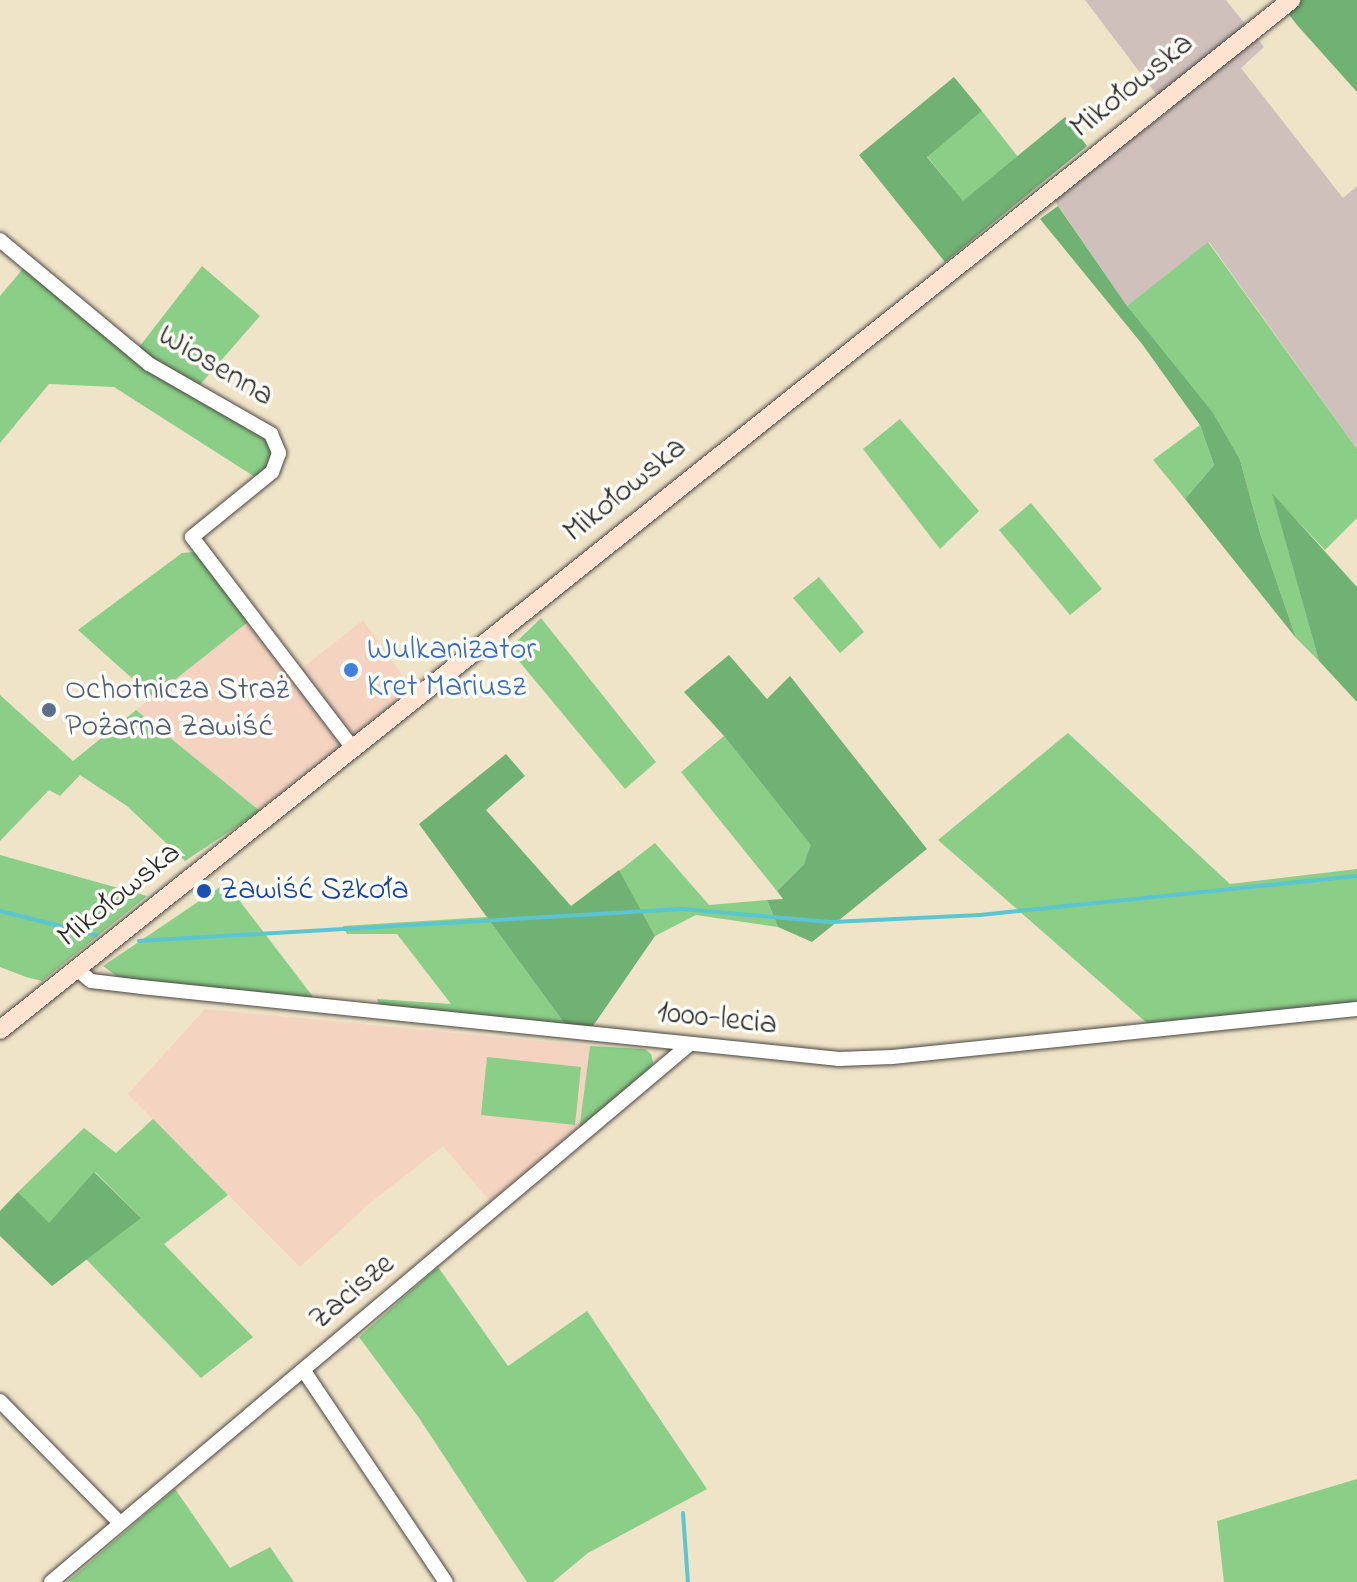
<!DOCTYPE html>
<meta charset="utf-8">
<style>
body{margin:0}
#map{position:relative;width:1357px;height:1582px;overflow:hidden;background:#f0e4c8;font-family:"Indie Flower",sans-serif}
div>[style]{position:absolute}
.built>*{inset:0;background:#f4d3c0}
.industrial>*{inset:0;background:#d0c0bc}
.green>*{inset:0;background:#8bce87}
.forest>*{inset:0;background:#70b174}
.stream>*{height:4px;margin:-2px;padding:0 2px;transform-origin:2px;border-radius:2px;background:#5ac6d1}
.roads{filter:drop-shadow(0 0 2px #494743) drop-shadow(0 0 2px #494743)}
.street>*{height:14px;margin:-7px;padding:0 7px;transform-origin:7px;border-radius:7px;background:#fff}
.secondary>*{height:18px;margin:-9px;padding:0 9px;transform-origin:9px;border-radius:9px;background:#fee3d1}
.dots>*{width:22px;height:22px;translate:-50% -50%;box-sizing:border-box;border:4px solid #fdfcf7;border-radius:50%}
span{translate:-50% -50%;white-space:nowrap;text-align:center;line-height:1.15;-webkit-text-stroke:7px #fdfcf7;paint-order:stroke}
.street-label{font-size:32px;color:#2b2b2b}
.shop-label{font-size:32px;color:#366cbe}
.left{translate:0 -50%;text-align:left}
.service-label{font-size:32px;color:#4e5e75}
.transit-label{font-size:32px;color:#164399}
</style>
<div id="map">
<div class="built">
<div style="clip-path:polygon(363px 620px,411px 688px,351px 739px,300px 670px)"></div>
<div style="clip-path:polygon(248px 622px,343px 744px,260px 811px,136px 710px)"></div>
<div style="clip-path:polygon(205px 1009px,590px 1046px,579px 1131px,492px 1204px,443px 1146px,370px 1203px,300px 1267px,128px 1094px)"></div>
</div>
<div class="industrial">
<div style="clip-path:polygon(1085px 0,1226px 0,1264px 47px,1241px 68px,1343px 198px,1357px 186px,1357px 449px,1209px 242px,1127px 306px,1053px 198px,1169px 111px)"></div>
</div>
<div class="green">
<div style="clip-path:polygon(982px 111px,1018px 157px,963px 202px,927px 156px)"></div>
<div style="clip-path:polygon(1208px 242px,1357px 449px,1357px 518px,1325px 550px,1273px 495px,1319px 661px,1296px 638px,1260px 533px,1240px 460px,1127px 306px)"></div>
<div style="clip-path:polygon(26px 265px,131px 357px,267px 436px,275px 450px,268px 467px,255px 477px,114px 387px,49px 384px,0 443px,0 296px)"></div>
<div style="clip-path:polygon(202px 266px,260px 316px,198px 387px,136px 351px)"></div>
<div style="clip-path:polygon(900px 419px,979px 511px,940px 549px,863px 449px)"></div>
<div style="clip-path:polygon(1200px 425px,1214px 465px,1185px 499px,1153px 460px)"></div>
<div style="clip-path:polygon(1031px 503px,1102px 589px,1070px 615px,999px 530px)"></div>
<div style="clip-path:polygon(195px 552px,248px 622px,153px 697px,78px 630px,182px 553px)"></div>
<div style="clip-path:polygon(819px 577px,864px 632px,840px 653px,793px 598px)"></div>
<div style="clip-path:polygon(541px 618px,656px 762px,625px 789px,509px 649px)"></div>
<div style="clip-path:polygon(0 695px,73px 761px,136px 710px,260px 811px,185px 861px,127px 806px,80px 775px,60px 796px,49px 790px,0 841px)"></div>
<div style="clip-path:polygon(1068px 733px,1230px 884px,1357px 869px,1357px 1003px,1148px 1024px,938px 840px)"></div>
<div style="clip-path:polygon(724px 736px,812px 845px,804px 864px,777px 891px,681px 772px)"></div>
<div style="clip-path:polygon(655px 843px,709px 905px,767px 900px,778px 927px,696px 915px,655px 936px,619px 871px)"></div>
<div style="clip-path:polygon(0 855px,147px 896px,42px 981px,26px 977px,0 967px)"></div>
<div style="clip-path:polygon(226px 883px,317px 1002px,119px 978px,103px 966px)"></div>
<div style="clip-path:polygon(487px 917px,567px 1027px,380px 1006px,377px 999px,451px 1004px,397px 934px,347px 934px,343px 926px)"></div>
<div style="clip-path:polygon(590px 1046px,645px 1049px,651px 1054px,653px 1062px,650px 1073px,579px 1131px)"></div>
<div style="clip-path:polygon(487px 1057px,581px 1067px,575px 1125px,481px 1115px)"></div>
<div style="clip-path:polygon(153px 1119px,228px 1195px,164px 1244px,253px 1337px,201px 1378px,86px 1259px,140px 1217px,95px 1172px,49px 1224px,18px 1192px,84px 1128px,116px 1153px)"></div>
<div style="clip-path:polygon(438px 1267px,508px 1366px,587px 1311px,707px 1489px,588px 1553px,553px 1582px,527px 1582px,419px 1418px,359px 1337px)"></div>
<div style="clip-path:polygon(1357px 1479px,1357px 1582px,1224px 1582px,1217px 1521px)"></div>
<div style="clip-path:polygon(175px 1489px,230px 1568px,270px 1547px,294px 1582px,67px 1582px)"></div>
</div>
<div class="forest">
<div style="clip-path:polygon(1278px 0,1357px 0,1357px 92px,1297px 25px)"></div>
<div style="clip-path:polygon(954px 77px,982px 111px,927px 157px,963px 201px,1065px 117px,1087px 146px,945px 262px,859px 155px)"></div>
<div style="clip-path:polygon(1058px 206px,1127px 306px,1213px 413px,1240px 460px,1260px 533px,1296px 638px,1185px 499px,1214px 465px,1200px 425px,1142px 344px,1040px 219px)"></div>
<div style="clip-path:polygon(1272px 493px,1357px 587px,1357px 702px,1319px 661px)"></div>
<div style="clip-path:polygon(729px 655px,767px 699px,790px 676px,927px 849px,812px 942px,778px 927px,767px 900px,783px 899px,777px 891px,804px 864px,811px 845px,724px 736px,684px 692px)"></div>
<div style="clip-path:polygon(506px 754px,525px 776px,486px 810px,571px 906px,619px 870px,655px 936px,593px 1026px,567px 1027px,419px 824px)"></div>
<div style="clip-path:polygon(94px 1172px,141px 1218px,52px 1286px,0 1236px,0 1211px,18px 1192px,49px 1223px)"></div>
</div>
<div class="stream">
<div style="left:0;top:911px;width:99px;rotate:14deg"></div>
<div style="left:139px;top:941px;width:544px;rotate:-3.37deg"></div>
<div style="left:682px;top:909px;width:151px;rotate:5deg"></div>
<div style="left:832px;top:922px;width:148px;rotate:-2.7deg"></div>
<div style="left:980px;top:915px;width:379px;rotate:-5.9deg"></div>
<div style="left:683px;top:1513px;width:69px;rotate:85.9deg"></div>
</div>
<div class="roads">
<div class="street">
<div style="left:0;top:240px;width:194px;rotate:39.8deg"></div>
<div style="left:149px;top:364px;width:141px;rotate:29.8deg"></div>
<div style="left:271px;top:434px;width:21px;rotate:67deg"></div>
<div style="left:279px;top:453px;width:20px;rotate:110deg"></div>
<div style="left:272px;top:472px;width:103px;rotate:140.9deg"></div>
<div style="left:192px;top:537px;width:265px;rotate:52.7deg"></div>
<div style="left:77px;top:969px;width:18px;rotate:41deg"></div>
<div style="left:91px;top:981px;width:50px;rotate:6.8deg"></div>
<div style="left:141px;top:987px;width:702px;rotate:5.89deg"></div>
<div style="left:839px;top:1059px;width:53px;rotate:-2.2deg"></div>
<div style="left:892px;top:1057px;width:467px;rotate:-5.9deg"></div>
<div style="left:304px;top:1371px;width:254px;rotate:56.1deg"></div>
<div style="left:0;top:1401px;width:171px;rotate:45.5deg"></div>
<div style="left:51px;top:1582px;width:835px;rotate:-40.1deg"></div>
</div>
<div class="secondary">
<div style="left:0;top:1030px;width:1652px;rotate:-38.58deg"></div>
</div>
</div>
<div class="dots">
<div style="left:351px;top:670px;background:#3f7fe0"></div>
<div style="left:49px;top:710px;background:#5c6f8a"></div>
<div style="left:204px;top:891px;background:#1a4fb4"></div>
</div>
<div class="street-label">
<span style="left:1133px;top:87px;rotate:-39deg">Mikołowska</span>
<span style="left:215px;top:367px;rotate:31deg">Wiosenna</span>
<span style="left:626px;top:491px;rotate:-39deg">Mikołowska</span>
<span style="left:120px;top:896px;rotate:-39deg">Mikołowska</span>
<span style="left:717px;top:1020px;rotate:6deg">1000-lecia</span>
<span style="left:353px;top:1293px;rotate:-40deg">Zacisze</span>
</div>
<div class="shop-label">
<span class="left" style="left:367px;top:670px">Wulkanizator<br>Kret Mariusz</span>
</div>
<div class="service-label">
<span class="left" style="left:65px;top:710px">Ochotnicza Straż<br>Pożarna Zawiść</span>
</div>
<div class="transit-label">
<span class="left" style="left:220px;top:891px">Zawiść Szkoła</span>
</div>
</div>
